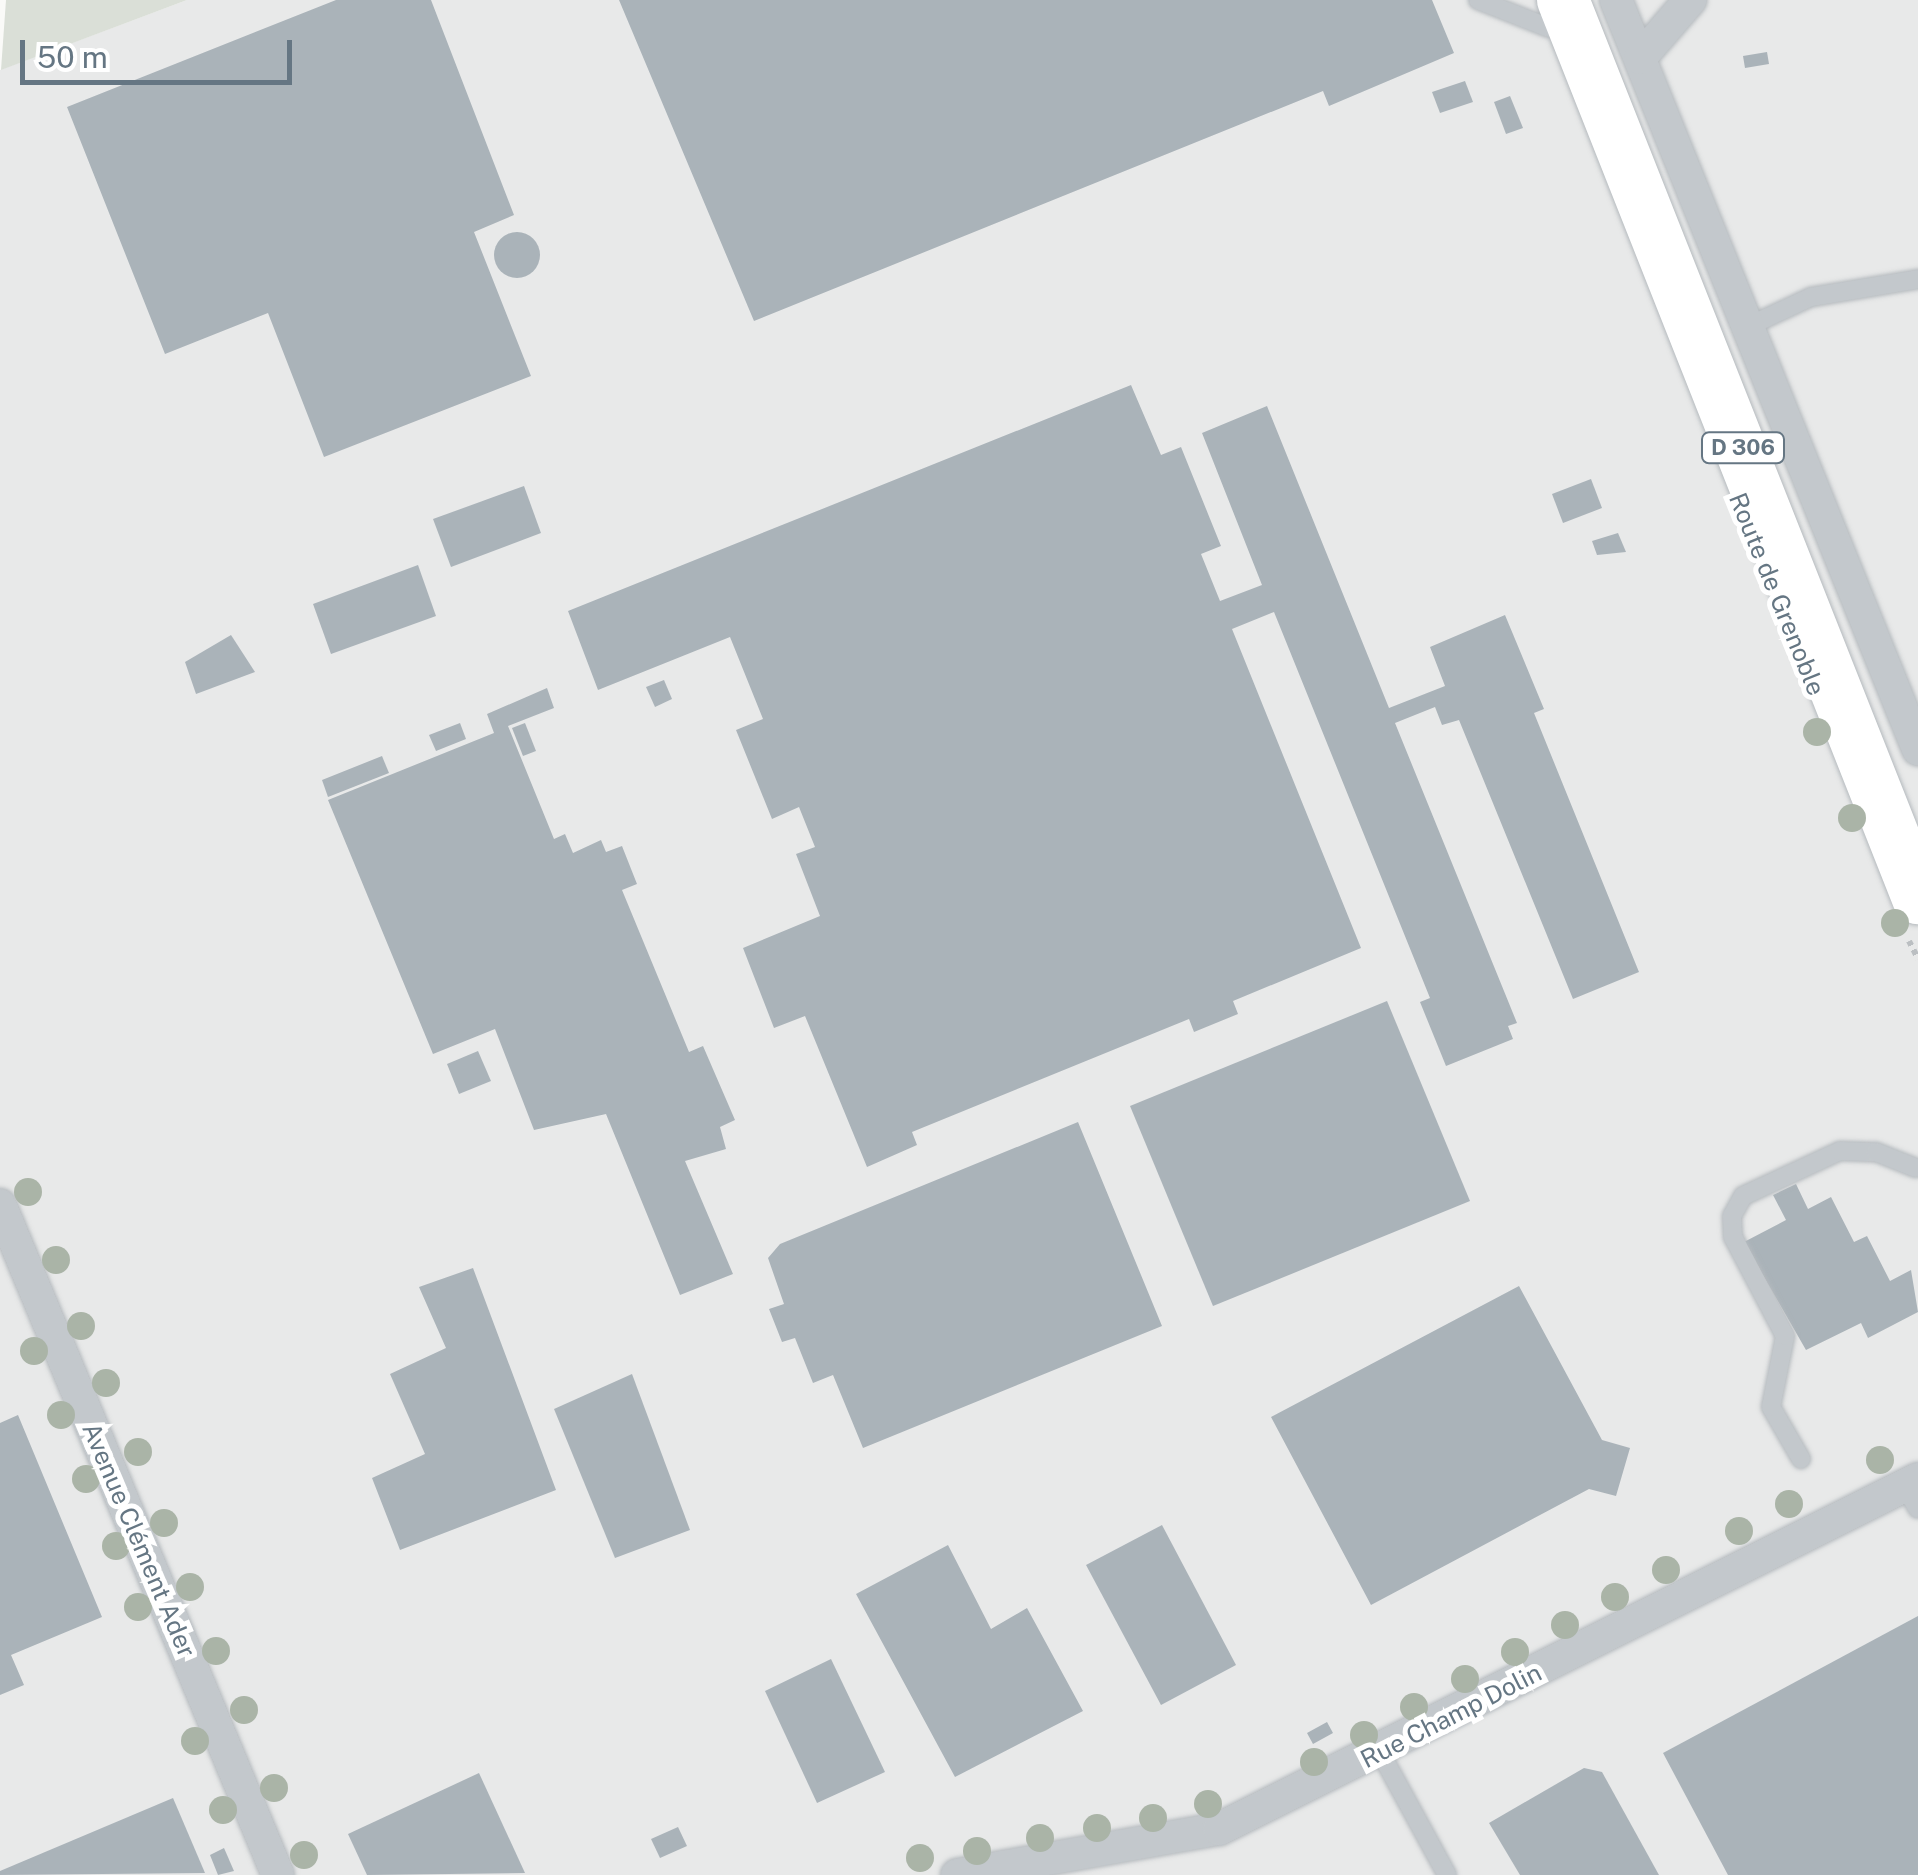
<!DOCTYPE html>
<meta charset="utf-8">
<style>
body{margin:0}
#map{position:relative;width:1918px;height:1875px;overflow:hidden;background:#fafaf8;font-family:"Public Sans",sans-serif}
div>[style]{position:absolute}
.built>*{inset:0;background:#e8e9e9}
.green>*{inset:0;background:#dadfd7}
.building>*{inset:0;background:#aab3b9}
.round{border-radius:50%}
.path>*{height:6px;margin-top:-3px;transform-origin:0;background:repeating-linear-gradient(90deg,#bbbfc2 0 5px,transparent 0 10px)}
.roads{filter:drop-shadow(0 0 2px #b5babe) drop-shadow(0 0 2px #b5babe)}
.lane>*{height:18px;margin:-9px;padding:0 9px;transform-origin:9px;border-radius:9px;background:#c3c8cc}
.street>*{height:32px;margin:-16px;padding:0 16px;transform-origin:16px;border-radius:16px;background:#c3c8cc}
.primary>*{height:52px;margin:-26px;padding:0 26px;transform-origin:26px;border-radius:26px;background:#fff}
.trees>*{width:28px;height:28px;margin:-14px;border-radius:50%;background:#aab4a7}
span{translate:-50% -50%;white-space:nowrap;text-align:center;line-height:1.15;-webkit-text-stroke:10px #fff;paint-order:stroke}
.shield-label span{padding:2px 8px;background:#fff;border:2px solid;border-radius:8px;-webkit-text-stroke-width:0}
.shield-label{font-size:22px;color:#657683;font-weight:700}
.street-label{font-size:25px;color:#657683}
.scale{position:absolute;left:20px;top:40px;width:272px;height:45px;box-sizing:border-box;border:5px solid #657683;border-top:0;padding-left:12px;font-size:30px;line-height:35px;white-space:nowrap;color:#657683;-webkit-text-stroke:8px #fff;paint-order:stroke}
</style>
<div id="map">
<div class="built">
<div style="clip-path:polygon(187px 0,1918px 0,1918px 1875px,0 1875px,0 70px)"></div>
</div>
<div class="green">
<div style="clip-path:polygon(6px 0,187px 0,1px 70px)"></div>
</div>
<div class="building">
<div style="clip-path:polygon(336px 0,431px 0,514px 215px,474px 232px,531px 376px,324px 457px,268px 313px,165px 354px,67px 107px)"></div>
<div style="clip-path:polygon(619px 0,1432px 0,1454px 53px,1329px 106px,1323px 91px,754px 321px)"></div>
<div style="clip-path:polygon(1767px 52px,1769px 64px,1745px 68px,1743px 56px)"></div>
<div style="clip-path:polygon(1465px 81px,1473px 102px,1440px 113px,1432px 92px)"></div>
<div style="clip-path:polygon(1510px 96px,1523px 128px,1506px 134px,1494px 102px)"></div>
<div class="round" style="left:494px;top:232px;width:46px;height:46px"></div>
<div style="clip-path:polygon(1131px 385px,1161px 455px,1181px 447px,1221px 546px,1201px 554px,1220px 601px,1262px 585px,1202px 433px,1267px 406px,1389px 708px,1445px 686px,1430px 647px,1505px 615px,1544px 709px,1534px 713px,1639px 972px,1573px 999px,1459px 720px,1442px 725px,1435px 707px,1395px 723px,1517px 1023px,1508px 1026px,1513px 1039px,1446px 1066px,1420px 1002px,1430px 998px,1274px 612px,1232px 629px,1361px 948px,1233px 1001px,1238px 1014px,1194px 1032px,1189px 1019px,912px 1132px,917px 1145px,867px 1167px,805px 1016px,774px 1028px,743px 948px,820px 916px,796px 854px,815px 847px,799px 807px,772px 819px,736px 730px,763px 719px,730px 637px,598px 690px,568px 611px)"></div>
<div style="clip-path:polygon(1591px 479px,1602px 508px,1563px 523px,1552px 494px)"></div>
<div style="clip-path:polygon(524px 486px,541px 533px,451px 567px,433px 519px)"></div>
<div style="clip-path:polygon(1618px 533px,1626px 552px,1597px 555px,1592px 541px)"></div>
<div style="clip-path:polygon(418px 565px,436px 616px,331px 654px,313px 604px)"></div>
<div style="clip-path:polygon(231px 635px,255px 672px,196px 694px,185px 662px)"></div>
<div style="clip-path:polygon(664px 680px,672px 699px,655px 707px,646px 687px)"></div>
<div style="clip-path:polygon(547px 688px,554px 708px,508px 726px,554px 839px,565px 834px,573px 853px,601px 840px,606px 852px,622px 846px,637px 884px,622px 890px,689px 1052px,703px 1046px,735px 1120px,720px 1127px,726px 1149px,685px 1161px,733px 1274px,680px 1295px,606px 1114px,534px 1130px,495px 1029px,433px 1054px,328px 800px,494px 733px,487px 714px)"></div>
<div style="clip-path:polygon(460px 723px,466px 739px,436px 751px,429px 735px)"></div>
<div style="clip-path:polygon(525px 723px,536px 751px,523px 756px,512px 728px)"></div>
<div style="clip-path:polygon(382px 756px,389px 773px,328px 797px,322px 780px)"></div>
<div style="clip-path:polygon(1387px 1001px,1470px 1201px,1213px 1306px,1130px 1106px)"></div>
<div style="clip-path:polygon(478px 1051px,491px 1081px,459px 1094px,447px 1064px)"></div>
<div style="clip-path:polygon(1078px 1122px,1162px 1326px,863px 1448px,833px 1375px,813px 1383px,795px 1338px,782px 1342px,769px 1309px,784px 1304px,768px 1258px,780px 1244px)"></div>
<div style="clip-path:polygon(1796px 1184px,1808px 1209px,1831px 1197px,1854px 1242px,1867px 1236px,1890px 1281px,1911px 1270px,1918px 1312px,1868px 1338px,1861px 1323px,1806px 1350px,1744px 1242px,1786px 1220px,1773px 1195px)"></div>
<div style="clip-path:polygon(473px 1268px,556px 1490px,400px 1550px,372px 1478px,425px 1454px,390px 1374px,446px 1348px,419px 1287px)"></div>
<div style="clip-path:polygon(1519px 1286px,1602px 1440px,1630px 1448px,1616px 1496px,1589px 1489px,1371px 1605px,1271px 1417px)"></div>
<div style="clip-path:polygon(632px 1374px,690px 1530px,615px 1558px,554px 1409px)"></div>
<div style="clip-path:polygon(18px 1415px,102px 1617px,11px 1655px,24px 1685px,0 1695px,0 1423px)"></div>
<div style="clip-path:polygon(1162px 1525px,1236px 1665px,1161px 1705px,1086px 1565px)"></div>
<div style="clip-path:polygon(948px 1545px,991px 1629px,1027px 1608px,1083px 1711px,955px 1777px,856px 1594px)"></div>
<div style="clip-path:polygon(1918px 1616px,1918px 1875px,1728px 1875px,1663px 1753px)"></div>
<div style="clip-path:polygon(831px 1659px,885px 1772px,817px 1803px,765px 1691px)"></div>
<div style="clip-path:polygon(1327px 1722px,1333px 1733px,1313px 1744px,1307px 1733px)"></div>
<div style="clip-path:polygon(1584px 1768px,1602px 1772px,1659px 1875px,1520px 1875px,1489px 1823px)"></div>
<div style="clip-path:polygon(479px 1773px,525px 1873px,367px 1875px,348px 1834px)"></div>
<div style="clip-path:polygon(173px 1798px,205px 1873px,0 1875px,0 1871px)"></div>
<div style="clip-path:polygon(678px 1827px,687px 1846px,660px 1858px,651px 1839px)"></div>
<div style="clip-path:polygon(224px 1848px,234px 1871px,218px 1875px,210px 1855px)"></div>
</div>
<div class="path">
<div style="left:1909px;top:941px;width:20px;rotate:63deg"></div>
</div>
<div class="roads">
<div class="lane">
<div style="left:1478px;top:0;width:76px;rotate:21.5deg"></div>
<div style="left:1749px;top:326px;width:68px;rotate:-25.1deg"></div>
<div style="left:1811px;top:297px;width:109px;rotate:-9.5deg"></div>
<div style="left:1801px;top:1459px;width:60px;rotate:-120deg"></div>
<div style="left:1771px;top:1407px;width:72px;rotate:-78.8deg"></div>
<div style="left:1785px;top:1336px;width:112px;rotate:-117.7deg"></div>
<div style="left:1733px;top:1237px;width:21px;rotate:-93deg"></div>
<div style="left:1732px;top:1216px;width:23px;rotate:-61deg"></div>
<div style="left:1743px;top:1196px;width:107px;rotate:-24.9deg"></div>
<div style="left:1840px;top:1151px;width:36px;rotate:2deg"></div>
<div style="left:1876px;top:1152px;width:43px;rotate:21.8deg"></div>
<div style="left:1905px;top:1486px;width:26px;rotate:61deg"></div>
<div style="left:1380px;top:1752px;width:140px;rotate:61.4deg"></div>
</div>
<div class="street">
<div style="left:1616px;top:0;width:808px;rotate:68.04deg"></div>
<div style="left:1640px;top:58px;width:77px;rotate:-49.2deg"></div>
<div style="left:0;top:1205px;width:725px;rotate:67.47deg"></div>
<div style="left:957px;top:1875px;width:266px;rotate:-10deg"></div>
<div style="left:1219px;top:1829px;width:782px;rotate:-26.6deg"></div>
</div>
<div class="primary">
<div style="left:1563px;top:0;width:966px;rotate:68.43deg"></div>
</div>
</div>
<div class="trees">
<div style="left:1817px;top:732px"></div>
<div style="left:1852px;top:818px"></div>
<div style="left:1895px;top:923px"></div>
<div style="left:28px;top:1192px"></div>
<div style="left:56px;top:1260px"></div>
<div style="left:81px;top:1326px"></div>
<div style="left:34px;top:1351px"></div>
<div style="left:106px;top:1383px"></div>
<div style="left:61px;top:1415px"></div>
<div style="left:138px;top:1452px"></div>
<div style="left:1880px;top:1460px"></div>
<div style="left:86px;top:1479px"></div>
<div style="left:1789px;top:1504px"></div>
<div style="left:164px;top:1523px"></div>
<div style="left:1739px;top:1531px"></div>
<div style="left:116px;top:1546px"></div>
<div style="left:1666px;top:1570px"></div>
<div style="left:190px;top:1587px"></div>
<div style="left:1615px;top:1597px"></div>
<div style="left:138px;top:1607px"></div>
<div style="left:1565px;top:1625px"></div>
<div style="left:216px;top:1651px"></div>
<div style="left:1515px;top:1652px"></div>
<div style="left:1465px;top:1679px"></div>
<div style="left:1414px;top:1707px"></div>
<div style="left:244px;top:1710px"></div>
<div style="left:1364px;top:1735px"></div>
<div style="left:195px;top:1741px"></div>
<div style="left:1314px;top:1762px"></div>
<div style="left:274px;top:1788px"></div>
<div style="left:1208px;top:1804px"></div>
<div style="left:223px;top:1810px"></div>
<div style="left:1153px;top:1818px"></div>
<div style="left:1097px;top:1828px"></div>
<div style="left:1040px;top:1838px"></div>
<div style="left:977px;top:1851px"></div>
<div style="left:304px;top:1855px"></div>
<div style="left:920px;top:1858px"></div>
</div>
<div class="shield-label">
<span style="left:1743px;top:448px">D 306</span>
</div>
<div class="street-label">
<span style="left:1777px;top:594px;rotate:68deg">Route de Grenoble</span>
<span style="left:139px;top:1540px;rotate:67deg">Avenue Clément Ader</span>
<span style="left:1451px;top:1716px;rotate:-27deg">Rue Champ Dolin</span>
</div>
<div class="scale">50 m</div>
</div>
